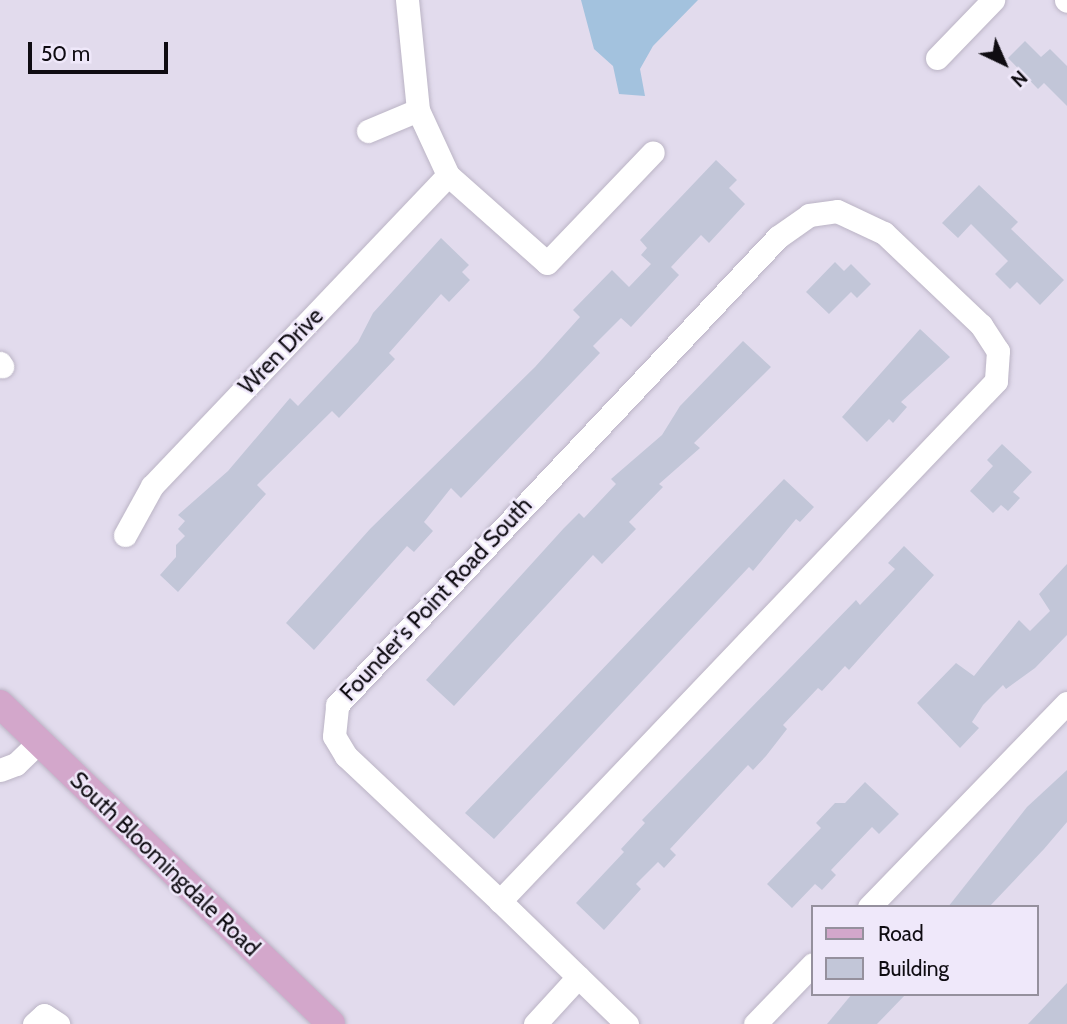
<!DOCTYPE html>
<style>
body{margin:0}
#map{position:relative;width:1067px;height:1024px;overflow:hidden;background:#e2dbed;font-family:Cabin,sans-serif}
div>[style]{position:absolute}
.water>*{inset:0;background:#a3c2de}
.building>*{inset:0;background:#c2c6d8}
.roads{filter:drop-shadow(0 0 2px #bbb4c5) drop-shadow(0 0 2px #bbb4c5)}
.minor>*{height:23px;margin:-11.5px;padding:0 11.5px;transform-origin:11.5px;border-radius:11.5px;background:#fff}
.major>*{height:28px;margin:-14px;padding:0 14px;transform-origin:14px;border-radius:14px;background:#d3a7cb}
span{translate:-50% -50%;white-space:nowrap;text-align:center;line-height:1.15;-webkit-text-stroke:5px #efe8fa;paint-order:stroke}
.street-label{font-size:23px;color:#0f0c12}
.legend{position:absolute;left:811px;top:905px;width:228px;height:91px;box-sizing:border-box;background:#efe8fa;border:2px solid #95909d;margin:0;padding:9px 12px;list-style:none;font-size:21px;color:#0f0c12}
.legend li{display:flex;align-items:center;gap:14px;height:35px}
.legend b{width:35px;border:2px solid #95909d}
.north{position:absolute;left:969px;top:28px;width:70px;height:70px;-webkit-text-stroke:5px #efe8fa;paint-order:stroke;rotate:136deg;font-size:19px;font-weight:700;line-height:28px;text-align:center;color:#0f0c12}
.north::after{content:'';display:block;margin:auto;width:24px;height:32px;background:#0f0c12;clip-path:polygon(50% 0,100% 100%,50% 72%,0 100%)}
.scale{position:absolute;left:28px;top:42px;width:140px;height:32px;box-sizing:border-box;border:4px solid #0f0c12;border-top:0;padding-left:9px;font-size:21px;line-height:24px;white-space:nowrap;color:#0f0c12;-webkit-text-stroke:5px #efe8fa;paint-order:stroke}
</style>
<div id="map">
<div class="water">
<div style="clip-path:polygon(581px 0,698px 0,653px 46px,640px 69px,645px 96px,619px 94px,613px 66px,594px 49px)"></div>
</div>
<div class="building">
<div style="clip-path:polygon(1025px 41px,1041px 57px,1050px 49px,1067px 66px,1067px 106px,1044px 83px,1038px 89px,1008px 58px)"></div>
<div style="clip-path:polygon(716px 160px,737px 180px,729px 188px,745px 204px,709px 243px,701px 235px,671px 267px,679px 275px,631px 327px,621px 318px,593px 346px,600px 353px,461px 498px,451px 488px,424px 522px,433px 531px,414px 552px,407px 546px,314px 650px,286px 623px,370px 529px,535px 367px,580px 317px,573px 310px,612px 270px,629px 287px,651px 264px,641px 255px,647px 248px,640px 240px)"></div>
<div style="clip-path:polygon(979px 185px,1018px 222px,1011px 229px,1064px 280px,1040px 305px,1017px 282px,1010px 289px,995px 274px,1008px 261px,971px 224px,958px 238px,942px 223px)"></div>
<div style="clip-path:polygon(441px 238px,469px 265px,462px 272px,470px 280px,449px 302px,441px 294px,389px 353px,395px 359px,339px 418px,332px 411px,257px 485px,266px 494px,178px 592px,160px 575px,176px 557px,176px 545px,185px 536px,178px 529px,185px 521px,178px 515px,228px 471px,290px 398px,298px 406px,358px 342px,373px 313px)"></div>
<div style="clip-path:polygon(835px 262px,844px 271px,851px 264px,871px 284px,857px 298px,851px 292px,829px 314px,806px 292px)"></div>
<div style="clip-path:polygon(920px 329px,950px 357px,901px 402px,907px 407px,893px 423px,889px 419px,867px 442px,842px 417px)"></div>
<div style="clip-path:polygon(743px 341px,771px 367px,694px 443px,700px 448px,659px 484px,663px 487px,629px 522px,636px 529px,602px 564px,593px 555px,454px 706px,426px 680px,564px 528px,579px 513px,584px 518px,616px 484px,611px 479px,662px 435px,680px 406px)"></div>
<div style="clip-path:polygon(1002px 444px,1032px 472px,1013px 492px,1020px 498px,1008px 511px,1001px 505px,993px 513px,970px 491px,993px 466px,987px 460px)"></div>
<div style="clip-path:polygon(784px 479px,814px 507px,800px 522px,796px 519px,753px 571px,749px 567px,494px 839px,465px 813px)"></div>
<div style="clip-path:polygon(904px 546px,934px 575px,849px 670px,845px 666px,822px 691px,818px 688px,783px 725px,787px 729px,766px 756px,753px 770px,748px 765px,670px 849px,676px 855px,664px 868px,658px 862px,636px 884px,641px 889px,604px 930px,576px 903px,624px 852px,621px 849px,645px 823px,642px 820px,856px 600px,860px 605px,895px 569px,888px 563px)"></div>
<div style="clip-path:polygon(1067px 564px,1067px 635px,1035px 668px,1006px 689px,1003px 685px,983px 705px,972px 722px,979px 728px,960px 748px,917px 703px,956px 663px,974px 676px,1019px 620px,1030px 631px,1050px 611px,1039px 594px)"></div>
<div style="clip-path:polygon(1067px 770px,1067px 822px,1044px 849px,989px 907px,948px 907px,1027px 807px)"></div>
<div style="clip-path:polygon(865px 782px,899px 814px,879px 834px,872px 827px,831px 870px,836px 875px,822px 890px,815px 884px,792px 908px,767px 884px,821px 828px,816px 823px,835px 803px,845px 803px)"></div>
<div style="clip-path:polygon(1067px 983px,1067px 1024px,1028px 1024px)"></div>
<div style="clip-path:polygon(852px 994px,906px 994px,877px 1024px,827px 1024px)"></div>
</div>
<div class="roads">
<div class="minor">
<div style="left:1066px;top:0;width:1px;rotate:45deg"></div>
<div style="left:937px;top:58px;width:81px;rotate:-46deg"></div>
<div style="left:368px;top:131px;width:54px;rotate:-22.8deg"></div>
<div style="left:448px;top:175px;width:132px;rotate:41.6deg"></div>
<div style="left:547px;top:263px;width:153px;rotate:-46.3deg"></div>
<div style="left:837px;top:211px;width:52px;rotate:25.1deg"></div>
<div style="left:884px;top:233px;width:134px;rotate:43.5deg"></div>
<div style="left:981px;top:325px;width:31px;rotate:57deg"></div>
<div style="left:998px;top:351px;width:30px;rotate:94deg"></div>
<div style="left:996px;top:381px;width:719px;rotate:133.65deg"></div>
<div style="left:500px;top:901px;width:212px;rotate:-136.7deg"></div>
<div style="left:346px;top:756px;width:23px;rotate:-121deg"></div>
<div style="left:334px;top:736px;width:31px;rotate:-84deg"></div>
<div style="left:337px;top:705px;width:643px;rotate:-46.7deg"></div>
<div style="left:778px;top:237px;width:38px;rotate:-35deg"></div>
<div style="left:809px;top:215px;width:28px;rotate:-8deg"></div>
<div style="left:0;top:363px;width:4px;rotate:56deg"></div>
<div style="left:125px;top:535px;width:56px;rotate:-61.1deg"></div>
<div style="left:152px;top:486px;width:429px;rotate:-46.4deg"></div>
<div style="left:448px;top:175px;width:72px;rotate:-114.8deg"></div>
<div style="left:418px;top:110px;width:111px;rotate:-95.7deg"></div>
<div style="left:0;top:770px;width:17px;rotate:-21deg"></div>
<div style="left:16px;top:764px;width:32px;rotate:-44deg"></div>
<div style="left:500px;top:901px;width:177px;rotate:44.1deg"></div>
<div style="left:869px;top:907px;width:284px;rotate:-45.9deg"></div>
<div style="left:34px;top:1024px;width:13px;rotate:-42deg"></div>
<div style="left:44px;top:1015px;width:17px;rotate:33deg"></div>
<div style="left:535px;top:1024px;width:64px;rotate:-47.5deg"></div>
<div style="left:755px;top:1024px;width:83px;rotate:-46deg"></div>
</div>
<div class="major">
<div style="left:0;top:704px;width:460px;rotate:44deg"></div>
</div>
</div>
<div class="street-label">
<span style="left:281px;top:351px;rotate:-46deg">Wren Drive</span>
<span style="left:436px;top:599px;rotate:-47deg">Founder's Point Road South</span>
<span style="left:165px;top:864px;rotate:44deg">South Bloomingdale Road</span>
</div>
<ul class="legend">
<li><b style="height:9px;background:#d3a7cb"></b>Road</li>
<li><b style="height:19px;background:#c2c6d8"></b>Building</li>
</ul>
<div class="north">N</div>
<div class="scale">50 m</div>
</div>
